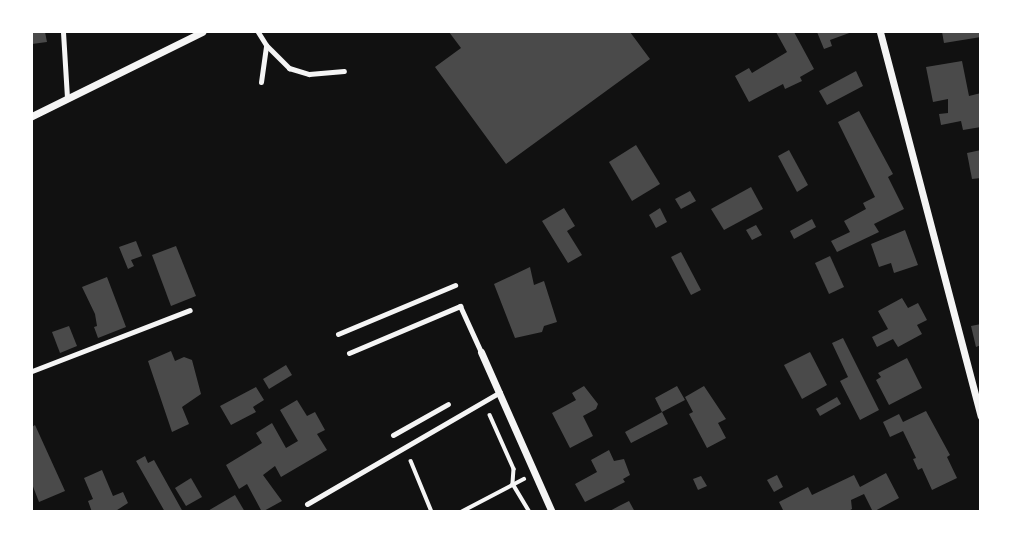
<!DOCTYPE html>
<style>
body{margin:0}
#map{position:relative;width:1012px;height:543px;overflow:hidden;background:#111;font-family:"DM Sans",sans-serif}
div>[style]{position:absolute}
.building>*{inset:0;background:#4a4a4a}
.path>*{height:3.5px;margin:-1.75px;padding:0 1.75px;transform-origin:1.75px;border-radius:1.75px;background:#f5f5f5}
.service>*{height:5px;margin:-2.5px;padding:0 2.5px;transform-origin:2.5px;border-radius:2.5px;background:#f5f5f5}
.minor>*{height:7px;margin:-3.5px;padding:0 3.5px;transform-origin:3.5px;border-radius:3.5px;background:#f5f5f5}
span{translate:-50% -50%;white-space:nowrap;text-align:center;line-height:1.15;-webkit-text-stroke:6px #fff;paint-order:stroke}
.frame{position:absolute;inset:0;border:33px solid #fff;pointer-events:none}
</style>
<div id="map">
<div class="building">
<div style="clip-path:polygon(32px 32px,45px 32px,47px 42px,32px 44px)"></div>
<div style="clip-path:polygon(449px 32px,630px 32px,650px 59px,506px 164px,435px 67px,461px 48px)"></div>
<div style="clip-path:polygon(776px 32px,794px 32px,814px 69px,800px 77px,802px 81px,785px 89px,783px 84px,749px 102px,735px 76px,749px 68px,752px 73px,787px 52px)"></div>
<div style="clip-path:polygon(817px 32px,852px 32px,830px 40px,832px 46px,824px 49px)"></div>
<div style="clip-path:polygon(942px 32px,981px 32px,981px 37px,944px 43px)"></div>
<div style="clip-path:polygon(962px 61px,969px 96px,981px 93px,981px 127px,963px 130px,961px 121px,941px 125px,939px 114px,948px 113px,948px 99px,933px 102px,926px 67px)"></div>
<div style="clip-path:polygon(856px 71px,863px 86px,827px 105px,819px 91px)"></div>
<div style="clip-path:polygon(859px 111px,893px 174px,888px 177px,904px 209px,874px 224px,879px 232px,837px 252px,831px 241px,850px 232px,844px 221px,866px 209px,863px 203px,875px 197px,838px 122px)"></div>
<div style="clip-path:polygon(636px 145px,660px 184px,632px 201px,609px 162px)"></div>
<div style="clip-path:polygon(789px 150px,808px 185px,797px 192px,778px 156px)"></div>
<div style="clip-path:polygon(981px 150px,981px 178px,972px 179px,967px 153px)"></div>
<div style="clip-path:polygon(751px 187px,763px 209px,724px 230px,711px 209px)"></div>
<div style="clip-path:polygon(690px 191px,696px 201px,681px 209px,675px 199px)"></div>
<div style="clip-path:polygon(564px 208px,575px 226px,567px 231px,582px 255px,568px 263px,542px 221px)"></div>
<div style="clip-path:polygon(660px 208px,667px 222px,656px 228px,649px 215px)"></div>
<div style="clip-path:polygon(812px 219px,816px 227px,794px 239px,790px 231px)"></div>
<div style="clip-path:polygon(756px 225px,762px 235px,752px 240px,746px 230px)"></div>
<div style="clip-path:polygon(905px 230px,918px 265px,894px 273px,891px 263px,879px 267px,871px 244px)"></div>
<div style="clip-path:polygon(136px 241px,142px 256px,131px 260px,134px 266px,128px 269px,119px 247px)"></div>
<div style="clip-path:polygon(176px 246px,196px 296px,171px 306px,152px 255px)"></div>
<div style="clip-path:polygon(681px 252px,701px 290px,691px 295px,671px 257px)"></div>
<div style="clip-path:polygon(830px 256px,844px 287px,829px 294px,815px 263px)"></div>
<div style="clip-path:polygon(530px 267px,534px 285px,544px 281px,557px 322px,544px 326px,542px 332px,515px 338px,494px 284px)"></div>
<div style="clip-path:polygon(107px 277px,126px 327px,98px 338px,94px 327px,97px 326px,95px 314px,82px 287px)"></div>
<div style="clip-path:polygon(902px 298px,908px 308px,918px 303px,927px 320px,917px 325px,922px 334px,898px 347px,893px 339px,877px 347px,872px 337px,888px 329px,878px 311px)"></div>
<div style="clip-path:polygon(981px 324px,981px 345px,976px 347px,971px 326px)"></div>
<div style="clip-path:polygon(69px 326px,77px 346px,60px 353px,52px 332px)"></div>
<div style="clip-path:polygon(843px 338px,879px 410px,860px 420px,840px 381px,848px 377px,832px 343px)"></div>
<div style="clip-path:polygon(171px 351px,175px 361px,184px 357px,192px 360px,201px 394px,182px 407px,189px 424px,172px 432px,148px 361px)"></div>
<div style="clip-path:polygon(810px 352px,827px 385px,802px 399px,784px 365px)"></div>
<div style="clip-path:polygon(907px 358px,922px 388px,889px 405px,876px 380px,881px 377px,878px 373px)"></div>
<div style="clip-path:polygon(286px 365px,292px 375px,269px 389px,263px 379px)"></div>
<div style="clip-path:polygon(584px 386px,598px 404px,596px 409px,583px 416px,593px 436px,570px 448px,552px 413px,576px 400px,572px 393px)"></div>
<div style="clip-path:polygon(677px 386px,685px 400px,662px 412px,668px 424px,631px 443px,625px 432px,662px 412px,655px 398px)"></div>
<div style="clip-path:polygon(704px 386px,726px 419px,718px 423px,726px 438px,707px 448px,689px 414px,693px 412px,685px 397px)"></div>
<div style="clip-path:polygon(256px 387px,264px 400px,253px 407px,256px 412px,231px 425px,220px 406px)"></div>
<div style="clip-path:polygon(837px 397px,841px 404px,820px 416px,816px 409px)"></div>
<div style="clip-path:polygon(297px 400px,307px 416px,315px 412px,325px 430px,317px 434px,327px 450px,281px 477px,275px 466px,263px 475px,282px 501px,262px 512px,247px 484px,239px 489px,226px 465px,262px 443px,256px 433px,272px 423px,286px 448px,298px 441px,280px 410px)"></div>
<div style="clip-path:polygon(926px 411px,950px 455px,947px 457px,957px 478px,932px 490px,922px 468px,918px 470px,913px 459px,916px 458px,903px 431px,890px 437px,883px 422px,899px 414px,903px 422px)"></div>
<div style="clip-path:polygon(35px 425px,65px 491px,39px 502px,32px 484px,32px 427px)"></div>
<div style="clip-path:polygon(609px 450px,614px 461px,624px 459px,630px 475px,623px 479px,625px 482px,585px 502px,575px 484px,597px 472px,591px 460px)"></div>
<div style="clip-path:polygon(145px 456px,148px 463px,154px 460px,183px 512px,165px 512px,136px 461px)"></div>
<div style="clip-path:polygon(102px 470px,113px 496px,123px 492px,128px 503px,114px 512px,92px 512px,88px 501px,93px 499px,84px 478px)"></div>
<div style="clip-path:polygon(886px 473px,899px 498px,873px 512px,864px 494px,851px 500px,852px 509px,847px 512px,784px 512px,779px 502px,808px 487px,812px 495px,854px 475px,860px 487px)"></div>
<div style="clip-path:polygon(777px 475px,783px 487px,774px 492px,767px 480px)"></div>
<div style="clip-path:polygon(701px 476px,707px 486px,698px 490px,693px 479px)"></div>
<div style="clip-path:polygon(191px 478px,202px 497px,186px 506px,175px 488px)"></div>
<div style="clip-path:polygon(235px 495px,245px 512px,206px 512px)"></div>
<div style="clip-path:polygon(629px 501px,635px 512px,608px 512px,619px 506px)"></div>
</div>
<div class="path">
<div style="left:490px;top:415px;width:59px;rotate:66deg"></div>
<div style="left:514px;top:469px;width:15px;rotate:94deg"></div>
<div style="left:513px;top:484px;width:33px;rotate:59deg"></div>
<div style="left:411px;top:461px;width:55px;rotate:67.6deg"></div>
<div style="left:461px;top:512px;width:71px;rotate:-27.6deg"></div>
</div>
<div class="service">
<div style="left:63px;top:32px;width:66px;rotate:86.5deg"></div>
<div style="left:258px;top:32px;width:15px;rotate:58deg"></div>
<div style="left:266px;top:45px;width:33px;rotate:45deg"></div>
<div style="left:289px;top:68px;width:21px;rotate:17deg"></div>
<div style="left:309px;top:74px;width:35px;rotate:-5deg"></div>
<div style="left:261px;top:82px;width:37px;rotate:-82deg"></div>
<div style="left:338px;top:334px;width:127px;rotate:-22.7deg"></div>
<div style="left:349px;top:353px;width:121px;rotate:-22.9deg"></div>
<div style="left:460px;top:306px;width:51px;rotate:65.5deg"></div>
<div style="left:32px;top:371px;width:169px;rotate:-21.1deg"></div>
<div style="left:393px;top:435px;width:63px;rotate:-29.4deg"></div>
<div style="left:307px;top:504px;width:223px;rotate:-30.1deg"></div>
</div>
<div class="minor">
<div style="left:880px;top:32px;width:397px;rotate:75.3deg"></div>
<div style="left:32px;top:116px;width:190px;rotate:-26.3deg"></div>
<div style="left:481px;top:352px;width:175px;rotate:66.1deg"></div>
</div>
<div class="frame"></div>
</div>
